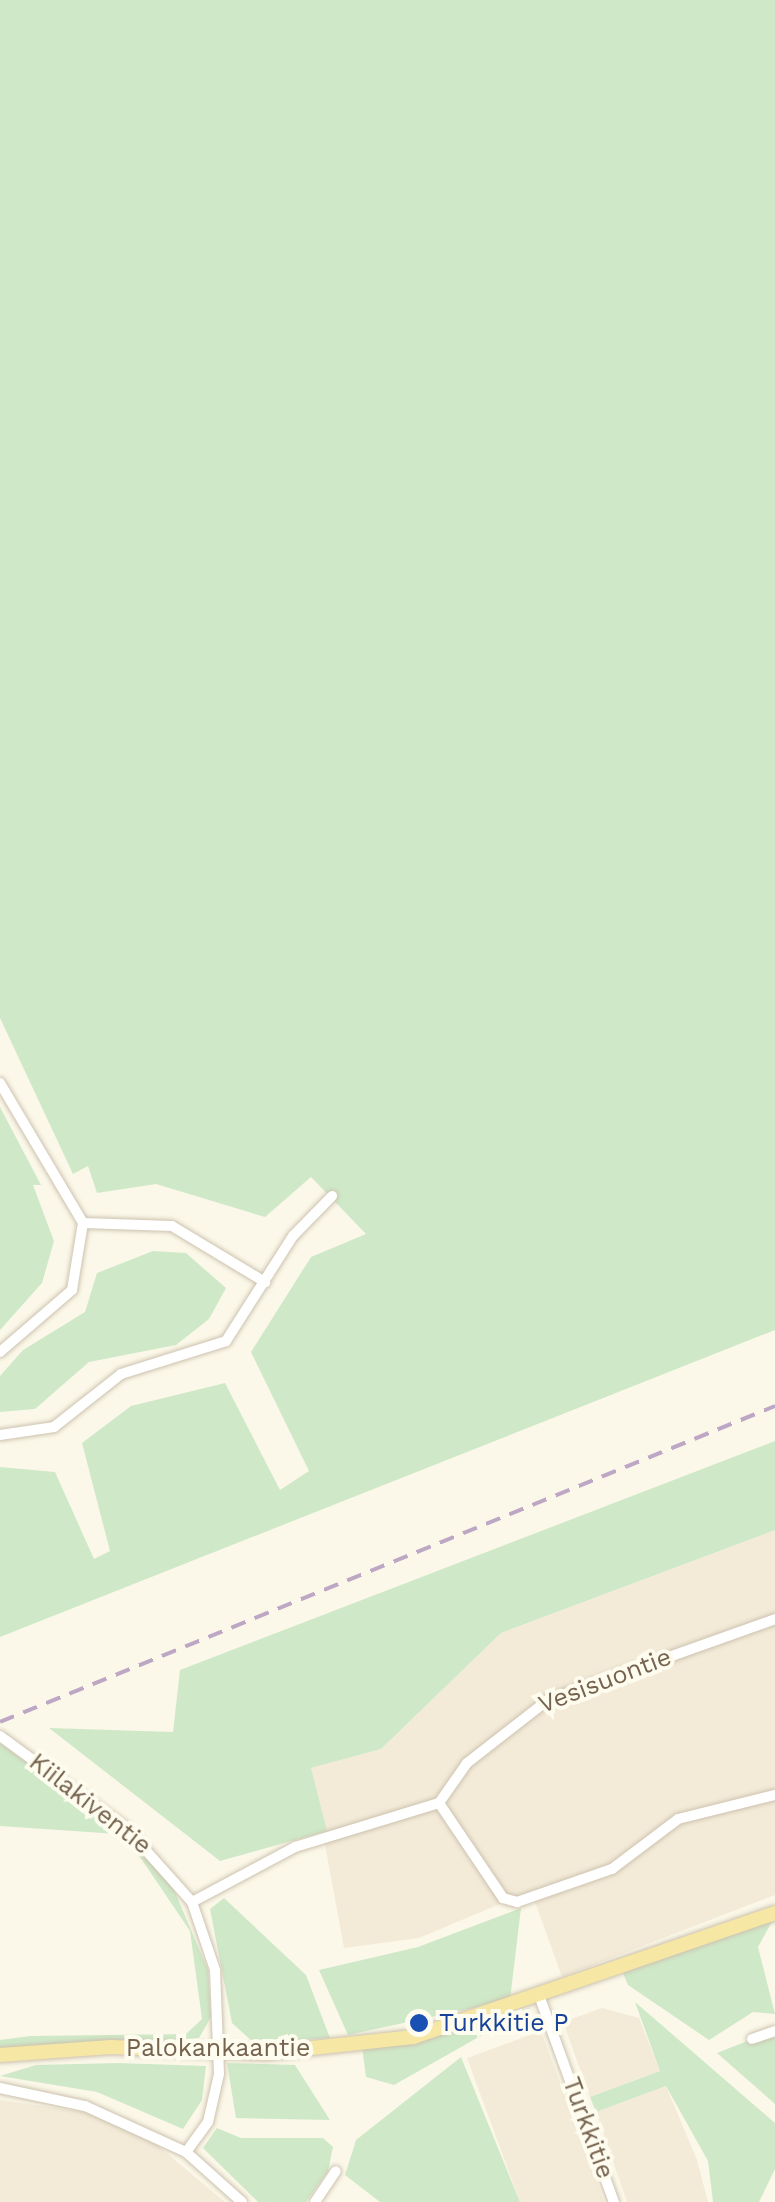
<!DOCTYPE html>
<style>
body{margin:0}
#map{position:relative;width:775px;height:2202px;overflow:hidden;background:#fbf8e9;font-family:"Work Sans",sans-serif}
div>[style]{position:absolute}
.residential>*{inset:0;background:#f3ebd8}
.green>*{inset:0;background:#cfe9c8}
.roads{filter:drop-shadow(0 0 2px #cdc2af) drop-shadow(0 0 2px #cdc2af)}
.minor>*{height:10px;margin:-5px;padding:0 5px;transform-origin:5px;border-radius:5px;background:#fff}
.major>*{height:14px;margin:-7px;padding:0 7px;transform-origin:7px;border-radius:7px;background:#f6e7a5}
.rail>*{height:4px;margin-top:-2px;transform-origin:0;background:repeating-linear-gradient(90deg,#bda7c5 0 15px,transparent 0 25px)}
.dots>*{width:28px;height:28px;translate:-50% -50%;box-sizing:border-box;border:5px solid #fefbef;border-radius:50%}
span{translate:-50% -50%;white-space:nowrap;text-align:center;line-height:1.15;-webkit-text-stroke:8px #fefbef;paint-order:stroke}
.street-label{font-size:25px;color:#75634e}
.transit-label{font-size:25px;color:#164399}
.left{translate:0 -50%;text-align:left}
</style>
<div id="map">
<div class="residential">
<div style="clip-path:polygon(775px 1530px,775px 1895px,562px 1977px,531px 1891px,419px 1938px,344px 1948px,311px 1768px,381px 1749px,501px 1633px)"></div>
<div style="clip-path:polygon(602px 2008px,639px 2018px,660px 2071px,590px 2097px,563px 2022px)"></div>
<div style="clip-path:polygon(541px 2031px,603px 2199px,604px 2202px,520px 2202px,467px 2058px)"></div>
<div style="clip-path:polygon(666px 2086px,697px 2160px,708px 2202px,627px 2202px,596px 2112px)"></div>
<div style="clip-path:polygon(0 2100px,90px 2113px,151px 2140px,225px 2202px,0 2202px)"></div>
</div>
<div class="green">
<div style="clip-path:polygon(0 0,775px 0,775px 1330px,0 1637px,0 1467px,55px 1472px,94px 1559px,110px 1551px,82px 1443px,131px 1406px,225px 1383px,280px 1490px,309px 1471px,251px 1352px,311px 1257px,366px 1234px,311px 1177px,265px 1217px,156px 1184px,97px 1193px,88px 1166px,73px 1174px,0 1018px)"></div>
<div style="clip-path:polygon(0 1107px,41px 1185px,33px 1185px,54px 1241px,42px 1283px,0 1330px)"></div>
<div style="clip-path:polygon(153px 1251px,186px 1253px,226px 1288px,209px 1319px,176px 1345px,89px 1362px,35px 1409px,0 1412px,0 1376px,23px 1350px,85px 1312px,97px 1273px)"></div>
<div style="clip-path:polygon(775px 1441px,775px 1530px,501px 1633px,381px 1749px,311px 1768px,327px 1831px,220px 1861px,49px 1728px,173px 1732px,180px 1670px)"></div>
<div style="clip-path:polygon(0 1743px,122px 1832px,172px 1885px,208px 1970px,211px 2017px,199px 2038px,0 2050px,0 2040px,30px 2036px,186px 2034px,202px 2019px,190px 1931px,136px 1851px,117px 1834px,0 1826px)"></div>
<div style="clip-path:polygon(224px 1898px,306px 1975px,330px 2038px,254px 2043px,232px 2023px,210px 1909px)"></div>
<div style="clip-path:polygon(521px 1908px,510px 2000px,348px 2035px,319px 1970px,418px 1947px)"></div>
<div style="clip-path:polygon(775px 1916px,758px 1947px,775px 2014px,753px 2012px,709px 2040px,628px 1985px,623px 1973px)"></div>
<div style="clip-path:polygon(635px 2002px,775px 2123px,775px 2169px,759px 2202px,713px 2202px,708px 2161px,666px 2086px,596px 2112px,590px 2097px,660px 2071px)"></div>
<div style="clip-path:polygon(530px 2008px,394px 2085px,366px 2077px,362px 2047px)"></div>
<div style="clip-path:polygon(767px 2033px,775px 2038px,775px 2104px,717px 2053px)"></div>
<div style="clip-path:polygon(461px 2057px,520px 2202px,380px 2202px,345px 2175px,356px 2140px)"></div>
<div style="clip-path:polygon(227px 2063px,295px 2065px,330px 2120px,236px 2118px)"></div>
<div style="clip-path:polygon(36px 2065px,118px 2063px,206px 2066px,202px 2100px,183px 2129px,97px 2092px,0 2076px)"></div>
<div style="clip-path:polygon(217px 2128px,241px 2138px,323px 2138px,333px 2147px,328px 2171px,306px 2202px,258px 2202px,203px 2148px)"></div>
</div>
<div class="roads">
<div class="minor">
<div style="left:0;top:1083px;width:163px;rotate:59.3deg"></div>
<div style="left:83px;top:1223px;width:89px;rotate:1.9deg"></div>
<div style="left:172px;top:1226px;width:109px;rotate:31.1deg"></div>
<div style="left:0;top:1352px;width:95px;rotate:-40.7deg"></div>
<div style="left:72px;top:1290px;width:68px;rotate:-80.7deg"></div>
<div style="left:0;top:1435px;width:55px;rotate:-8.4deg"></div>
<div style="left:54px;top:1427px;width:85px;rotate:-38.3deg"></div>
<div style="left:121px;top:1374px;width:110px;rotate:-17.4deg"></div>
<div style="left:226px;top:1341px;width:125px;rotate:-57.5deg"></div>
<div style="left:293px;top:1236px;width:56px;rotate:-45.7deg"></div>
<div style="left:0;top:1736px;width:155px;rotate:36.1deg"></div>
<div style="left:125px;top:1827px;width:101px;rotate:48.2deg"></div>
<div style="left:192px;top:1902px;width:72px;rotate:71.3deg"></div>
<div style="left:215px;top:1970px;width:104px;rotate:87.8deg"></div>
<div style="left:219px;top:2074px;width:49px;rotate:102.9deg"></div>
<div style="left:208px;top:2122px;width:37px;rotate:126deg"></div>
<div style="left:186px;top:2152px;width:75px;rotate:41.8deg"></div>
<div style="left:439px;top:1803px;width:115px;rotate:56deg"></div>
<div style="left:503px;top:1898px;width:15px;rotate:16deg"></div>
<div style="left:517px;top:1902px;width:101px;rotate:-19.2deg"></div>
<div style="left:612px;top:1869px;width:83px;rotate:-37.1deg"></div>
<div style="left:678px;top:1819px;width:100px;rotate:-13.9deg"></div>
<div style="left:192px;top:1902px;width:117px;rotate:-28.1deg"></div>
<div style="left:295px;top:1847px;width:151px;rotate:-17deg"></div>
<div style="left:439px;top:1803px;width:49px;rotate:-55deg"></div>
<div style="left:467px;top:1763px;width:103px;rotate:-37.9deg"></div>
<div style="left:548px;top:1700px;width:241px;rotate:-19.6deg"></div>
<div style="left:540px;top:1998px;width:217px;rotate:70.1deg"></div>
<div style="left:752px;top:2039px;width:24px;rotate:-19deg"></div>
<div style="left:0;top:2088px;width:87px;rotate:12deg"></div>
<div style="left:85px;top:2106px;width:111px;rotate:24.5deg"></div>
<div style="left:315px;top:2202px;width:37px;rotate:-56deg"></div>
</div>
<div class="major">
<div style="left:0;top:2055px;width:111px;rotate:-4.1deg"></div>
<div style="left:111px;top:2047px;width:155px;rotate:2.2deg"></div>
<div style="left:266px;top:2053px;width:148px;rotate:-6.2deg"></div>
<div style="left:413px;top:2037px;width:383px;rotate:-18.9deg"></div>
</div>
</div>
<div class="rail">
<div style="left:0;top:1722px;width:837px;rotate:-22.18deg"></div>
</div>
<div class="dots">
<div style="left:419px;top:2023px;background:#1a4fb4"></div>
</div>
<div class="street-label">
<span style="left:605px;top:1681px;rotate:-21deg">Vesisuontie</span>
<span style="left:90px;top:1804px;rotate:38deg">Kiilakiventie</span>
<span style="left:218px;top:2048px">Palokankaantie</span>
<span style="left:588px;top:2128px;rotate:70deg">Turkkitie</span>
</div>
<div class="transit-label">
<span class="left" style="left:439px;top:2023px">Turkkitie P</span>
</div>
</div>
